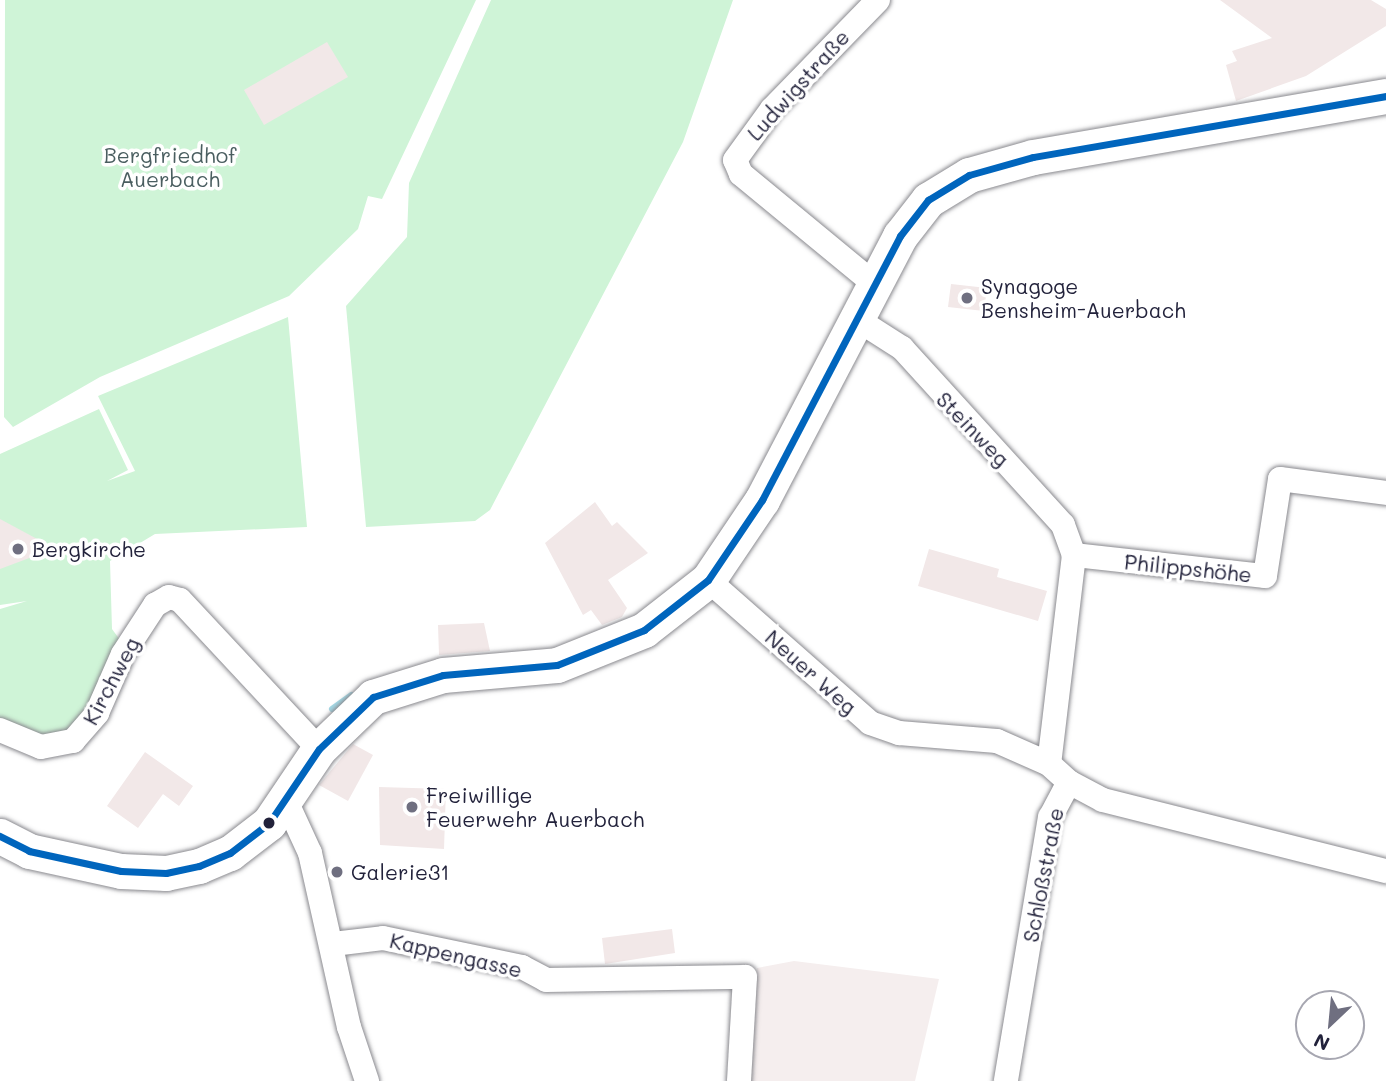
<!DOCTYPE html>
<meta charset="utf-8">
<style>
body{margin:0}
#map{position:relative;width:1386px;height:1081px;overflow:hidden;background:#fff;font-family:Mali,sans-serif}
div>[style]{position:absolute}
.built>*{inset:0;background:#f5eeee}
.green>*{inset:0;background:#cff4d7}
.stream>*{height:6px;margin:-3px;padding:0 3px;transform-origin:3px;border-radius:3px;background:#a3d8e5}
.building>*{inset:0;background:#f2e8e8}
.roads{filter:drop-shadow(0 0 2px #8a8a8f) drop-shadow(0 0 2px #8a8a8f)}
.street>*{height:24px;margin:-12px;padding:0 12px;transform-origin:12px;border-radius:12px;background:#fff}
.secondary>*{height:35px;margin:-17.5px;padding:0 17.5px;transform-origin:17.5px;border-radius:17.5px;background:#fff}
.bus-1>*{height:7px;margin:-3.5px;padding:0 3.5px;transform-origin:3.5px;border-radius:3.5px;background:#0065bd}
.dots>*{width:19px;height:19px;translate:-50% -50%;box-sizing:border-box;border:4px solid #fff;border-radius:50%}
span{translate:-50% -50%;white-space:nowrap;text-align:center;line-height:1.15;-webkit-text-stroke:7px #fff;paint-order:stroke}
.street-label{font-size:21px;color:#22223b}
.park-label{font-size:21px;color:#4a5e60}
.poi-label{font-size:21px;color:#22223b}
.left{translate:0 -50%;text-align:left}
.north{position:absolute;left:1295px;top:990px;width:70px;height:70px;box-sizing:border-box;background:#fff;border:2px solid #a7a7b1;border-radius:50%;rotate:206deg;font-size:19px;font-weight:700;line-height:28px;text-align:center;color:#22223b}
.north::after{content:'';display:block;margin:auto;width:24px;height:32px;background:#6f6f80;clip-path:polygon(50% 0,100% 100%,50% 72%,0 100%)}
</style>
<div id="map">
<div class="built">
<div style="clip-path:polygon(794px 961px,939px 979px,915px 1081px,749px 1081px,757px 968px)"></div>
</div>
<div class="green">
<div style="clip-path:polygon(5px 0,476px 0,382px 199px,368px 196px,358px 229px,289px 296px,100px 377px,13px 427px,4px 417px)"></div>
<div style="clip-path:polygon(491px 0,733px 0,683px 142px,490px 510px,475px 521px,366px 527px,346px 306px,407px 237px,409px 183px)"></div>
<div style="clip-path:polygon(288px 317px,307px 527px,155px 534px,110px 561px,112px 629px,120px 640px,82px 722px,54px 739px,23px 736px,0 718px,0 609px,27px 601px,0 605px,0 454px,99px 409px,128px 470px,107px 481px,135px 471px,98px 396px)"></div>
</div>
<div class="stream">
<div style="left:332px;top:709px;width:24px;rotate:-36deg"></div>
</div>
<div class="building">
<div style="clip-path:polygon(1220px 0,1371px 0,1386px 9px,1386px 26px,1306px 76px,1236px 101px,1226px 65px,1237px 61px,1232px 51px,1272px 38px)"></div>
<div style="clip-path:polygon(327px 42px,348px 77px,264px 125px,244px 90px)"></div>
<div style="clip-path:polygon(951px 284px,987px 288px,984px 311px,948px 307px)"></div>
<div style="clip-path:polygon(595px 502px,612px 526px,617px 522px,648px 553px,608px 580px,627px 608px,622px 617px,602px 625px,591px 610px,583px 615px,545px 543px)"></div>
<div style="clip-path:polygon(0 519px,39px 540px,32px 557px,0 569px)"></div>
<div style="clip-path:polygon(929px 549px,999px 569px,997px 577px,1047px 591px,1038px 621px,918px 586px)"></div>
<div style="clip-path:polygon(484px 623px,490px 651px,439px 655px,438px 625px)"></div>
<div style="clip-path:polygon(353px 744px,373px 755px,348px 801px,319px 785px)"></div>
<div style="clip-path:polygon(145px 752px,193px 786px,179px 806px,163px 794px,138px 828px,107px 806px)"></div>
<div style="clip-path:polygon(379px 787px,446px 789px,444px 849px,380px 845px)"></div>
<div style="clip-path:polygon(672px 929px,675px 953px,605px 964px,602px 938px)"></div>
</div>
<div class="roads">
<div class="street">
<div style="left:872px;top:282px;width:170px;rotate:-140.5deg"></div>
<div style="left:741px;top:174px;width:15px;rotate:-113deg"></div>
<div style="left:735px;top:160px;width:63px;rotate:-54deg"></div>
<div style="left:772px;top:109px;width:152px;rotate:-45.8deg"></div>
<div style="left:855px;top:318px;width:56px;rotate:32.6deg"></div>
<div style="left:902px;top:348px;width:239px;rotate:47.7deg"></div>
<div style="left:1063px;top:525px;width:32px;rotate:70deg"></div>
<div style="left:1074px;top:555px;width:210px;rotate:96.8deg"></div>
<div style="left:1049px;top:764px;width:27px;rotate:42deg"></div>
<div style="left:1069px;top:782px;width:40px;rotate:118deg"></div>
<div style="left:1050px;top:817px;width:268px;rotate:99.5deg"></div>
<div style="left:1074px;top:555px;width:192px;rotate:6.3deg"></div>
<div style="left:1265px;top:576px;width:98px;rotate:-81.2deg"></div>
<div style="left:1280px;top:479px;width:107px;rotate:7.5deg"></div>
<div style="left:708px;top:580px;width:216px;rotate:41.4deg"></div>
<div style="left:870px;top:723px;width:31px;rotate:19deg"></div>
<div style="left:899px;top:733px;width:98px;rotate:4.7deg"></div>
<div style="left:997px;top:741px;width:57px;rotate:23.9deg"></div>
<div style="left:0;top:730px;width:44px;rotate:22.5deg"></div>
<div style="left:41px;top:747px;width:33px;rotate:-11deg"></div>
<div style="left:73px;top:741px;width:37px;rotate:-49deg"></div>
<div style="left:97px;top:713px;width:64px;rotate:-66.2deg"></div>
<div style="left:123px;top:654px;width:59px;rotate:-56.9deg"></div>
<div style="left:155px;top:605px;width:16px;rotate:-30deg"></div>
<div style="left:169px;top:597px;width:11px;rotate:15deg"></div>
<div style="left:180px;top:600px;width:204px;rotate:47deg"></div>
<div style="left:1069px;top:782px;width:38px;rotate:28deg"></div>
<div style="left:1103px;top:800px;width:292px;rotate:14.1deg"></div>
<div style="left:287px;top:803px;width:55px;rotate:65.3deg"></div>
<div style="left:310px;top:853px;width:178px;rotate:77.4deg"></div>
<div style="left:349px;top:1027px;width:57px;rotate:71.6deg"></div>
<div style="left:333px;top:944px;width:50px;rotate:-6.8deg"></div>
<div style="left:383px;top:938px;width:142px;rotate:11.8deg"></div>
<div style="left:522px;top:967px;width:27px;rotate:28deg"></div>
<div style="left:546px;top:980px;width:199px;rotate:-0.9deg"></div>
<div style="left:745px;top:977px;width:104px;rotate:93.3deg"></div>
</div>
<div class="secondary">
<div style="left:0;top:836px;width:33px;rotate:27deg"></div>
<div style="left:29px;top:851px;width:94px;rotate:12.3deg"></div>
<div style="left:121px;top:871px;width:45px;rotate:2.5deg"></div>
<div style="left:166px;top:873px;width:34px;rotate:-12deg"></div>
<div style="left:199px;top:866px;width:34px;rotate:-23deg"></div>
<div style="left:230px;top:853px;width:49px;rotate:-37.6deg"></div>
<div style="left:269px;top:823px;width:89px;rotate:-56deg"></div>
<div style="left:319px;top:749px;width:75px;rotate:-43.9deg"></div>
<div style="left:373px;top:697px;width:73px;rotate:-17.4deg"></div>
<div style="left:443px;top:675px;width:114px;rotate:-5deg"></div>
<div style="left:557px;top:665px;width:94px;rotate:-21.9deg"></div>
<div style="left:644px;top:630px;width:81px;rotate:-38deg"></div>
<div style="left:708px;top:580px;width:97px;rotate:-56deg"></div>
<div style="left:762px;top:500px;width:298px;rotate:-62.4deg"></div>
<div style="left:900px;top:236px;width:46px;rotate:-52.1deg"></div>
<div style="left:928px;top:200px;width:48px;rotate:-31.4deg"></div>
<div style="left:969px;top:175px;width:66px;rotate:-15.7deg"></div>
<div style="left:1033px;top:157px;width:358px;rotate:-9.8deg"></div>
</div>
</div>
<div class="bus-1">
<div style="left:0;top:836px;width:33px;rotate:27deg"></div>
<div style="left:29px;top:851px;width:94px;rotate:12.3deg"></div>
<div style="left:121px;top:871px;width:45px;rotate:2.5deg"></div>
<div style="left:166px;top:873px;width:34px;rotate:-12deg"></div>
<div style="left:199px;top:866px;width:34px;rotate:-23deg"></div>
<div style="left:230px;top:853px;width:49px;rotate:-37.6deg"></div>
<div style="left:269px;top:823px;width:89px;rotate:-56deg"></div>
<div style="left:319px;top:749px;width:75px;rotate:-43.9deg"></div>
<div style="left:373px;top:697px;width:73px;rotate:-17.4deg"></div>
<div style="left:443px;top:675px;width:114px;rotate:-5deg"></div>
<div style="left:557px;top:665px;width:94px;rotate:-21.9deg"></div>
<div style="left:644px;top:630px;width:81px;rotate:-38deg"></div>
<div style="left:708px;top:580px;width:97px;rotate:-56deg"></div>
<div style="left:762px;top:500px;width:298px;rotate:-62.4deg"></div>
<div style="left:900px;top:236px;width:46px;rotate:-52.1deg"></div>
<div style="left:928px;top:200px;width:48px;rotate:-31.4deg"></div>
<div style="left:969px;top:175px;width:66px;rotate:-15.7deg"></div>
<div style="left:1033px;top:157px;width:358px;rotate:-9.8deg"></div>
</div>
<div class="dots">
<div style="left:967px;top:298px;background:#6f6f80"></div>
<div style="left:18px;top:549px;background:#6f6f80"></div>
<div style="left:412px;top:807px;background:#6f6f80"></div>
<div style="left:269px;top:823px;background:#22223b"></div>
<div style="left:337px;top:872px;background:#6f6f80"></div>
</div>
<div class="street-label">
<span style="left:798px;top:85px;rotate:-48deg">Ludwigstraße</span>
<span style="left:973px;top:429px;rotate:46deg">Steinweg</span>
<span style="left:1188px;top:568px;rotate:6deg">Philippshöhe</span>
<span style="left:811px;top:672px;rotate:42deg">Neuer Weg</span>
<span style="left:111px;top:681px;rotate:-62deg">Kirchweg</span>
<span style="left:1043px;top:875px;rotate:-79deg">Schloßstraße</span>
<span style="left:456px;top:955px;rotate:13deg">Kappengasse</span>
</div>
<div class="park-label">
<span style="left:170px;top:167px">Bergfriedhof<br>Auerbach</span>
</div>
<div class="poi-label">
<span class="left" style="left:981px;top:298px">Synagoge<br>Bensheim-Auerbach</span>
<span class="left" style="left:32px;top:549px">Bergkirche</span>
<span class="left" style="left:426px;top:807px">Freiwillige<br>Feuerwehr Auerbach</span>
<span class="left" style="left:351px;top:872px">Galerie31</span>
</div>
<div class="north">N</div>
</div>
